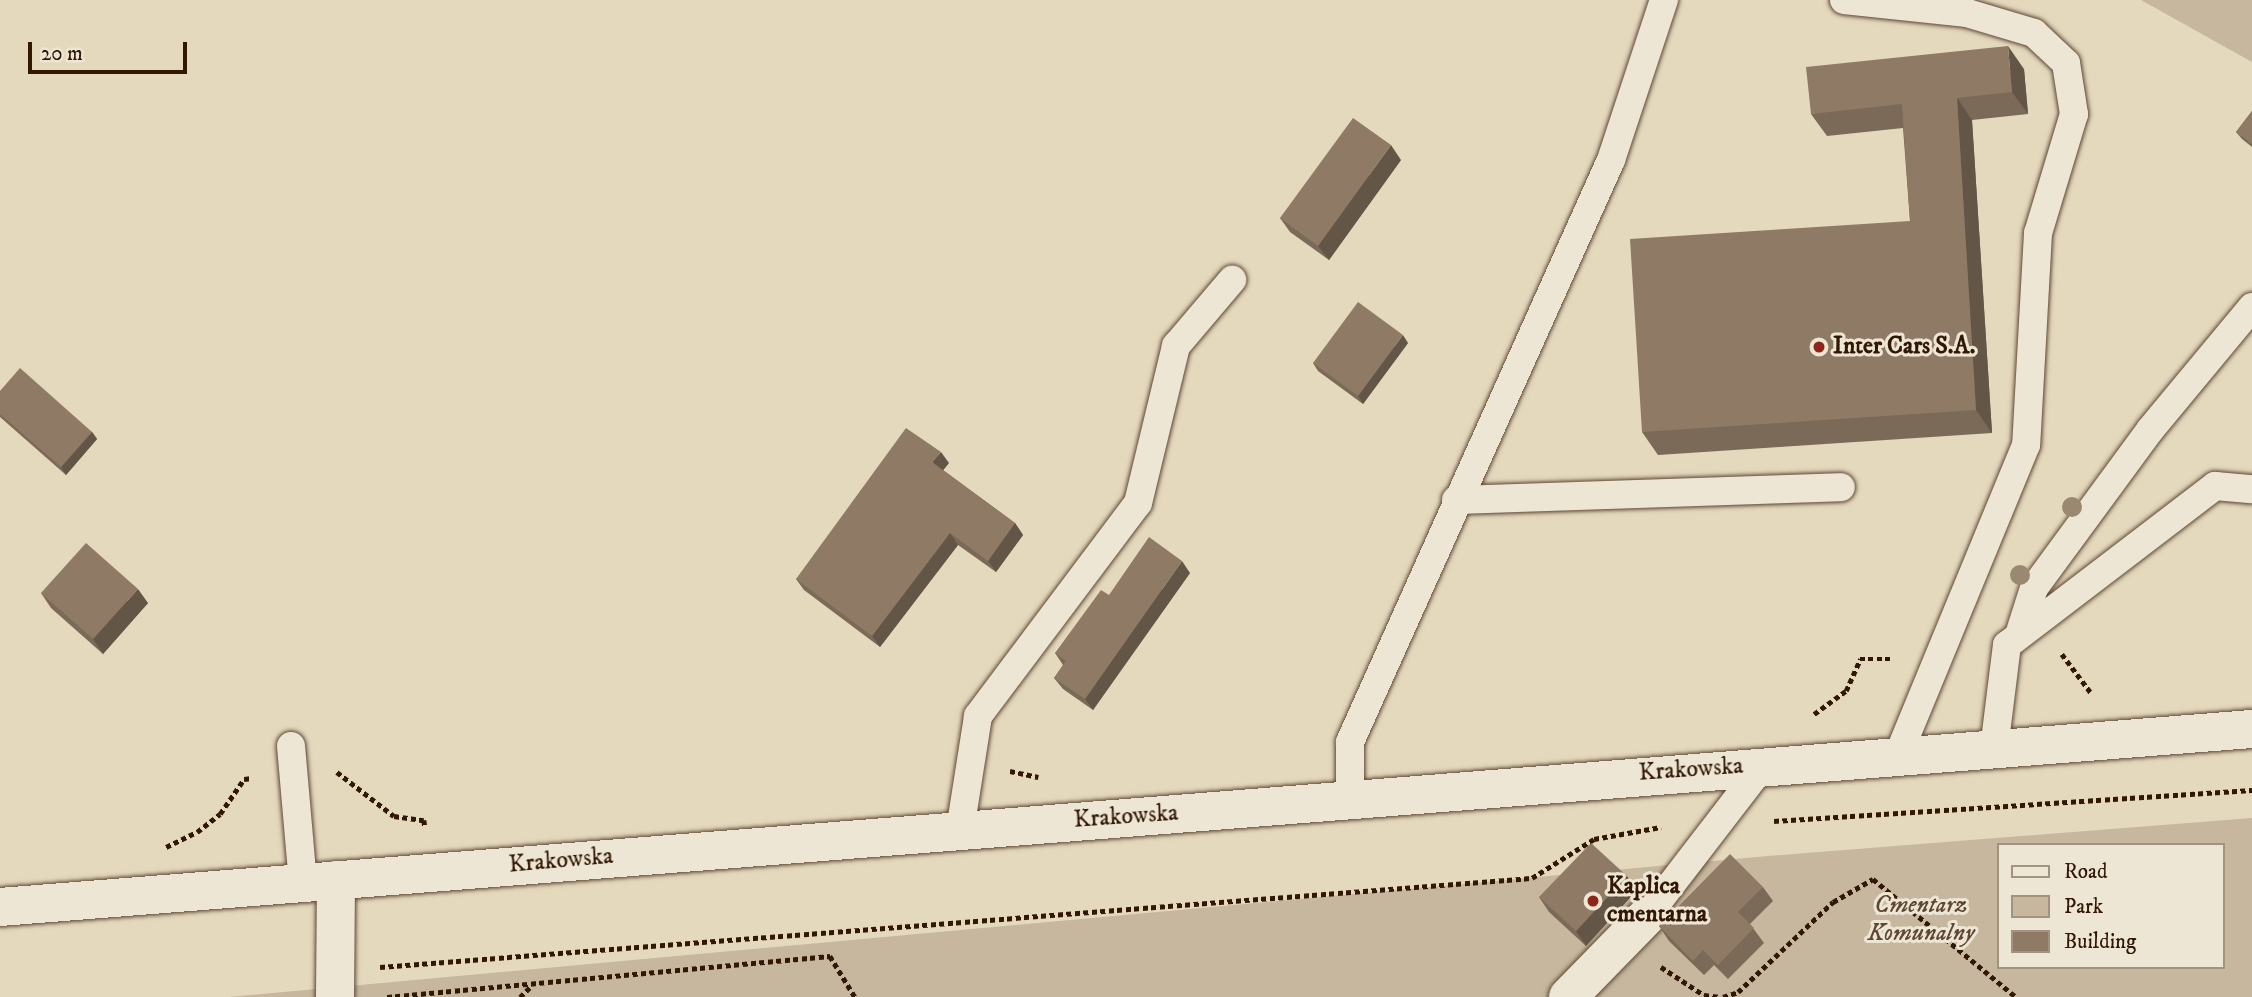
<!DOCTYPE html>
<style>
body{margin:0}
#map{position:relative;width:2252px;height:997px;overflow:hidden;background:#e4d8bd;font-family:"IM FELL DW Pica",serif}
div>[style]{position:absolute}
.green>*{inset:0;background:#c6b79e}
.path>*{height:4.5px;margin-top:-2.25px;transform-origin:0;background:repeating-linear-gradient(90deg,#321705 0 5px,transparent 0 8.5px)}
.roads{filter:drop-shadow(0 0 2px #5e4733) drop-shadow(0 0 2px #5e4733)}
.lane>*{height:28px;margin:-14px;padding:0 14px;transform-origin:14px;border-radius:14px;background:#ede6d4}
.street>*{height:38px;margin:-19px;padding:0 19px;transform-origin:19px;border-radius:19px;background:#ede6d4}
.secondary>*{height:38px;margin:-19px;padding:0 19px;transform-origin:19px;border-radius:19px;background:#ede6d4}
.trees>*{width:20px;height:20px;margin:-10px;border-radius:50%;background:#9a8871}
.wall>*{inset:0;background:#7b6a57}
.shaded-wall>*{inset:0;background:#645647}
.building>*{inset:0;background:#8f7b65}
.dots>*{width:19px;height:19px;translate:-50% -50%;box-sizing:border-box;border:4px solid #ede6d4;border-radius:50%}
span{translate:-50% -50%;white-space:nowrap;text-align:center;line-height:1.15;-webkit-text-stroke:6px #ede6d4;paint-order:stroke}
.poi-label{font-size:24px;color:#321705;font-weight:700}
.left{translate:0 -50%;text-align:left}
.street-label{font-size:24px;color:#321705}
.park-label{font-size:24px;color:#5e4733;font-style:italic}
.legend{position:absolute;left:1997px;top:843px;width:228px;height:126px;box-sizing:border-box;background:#ede6d4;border:2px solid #a29381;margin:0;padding:9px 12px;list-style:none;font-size:21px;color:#321705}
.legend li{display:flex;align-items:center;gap:14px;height:35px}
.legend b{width:35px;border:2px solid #a29381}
.scale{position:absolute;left:28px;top:42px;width:159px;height:32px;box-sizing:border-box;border:4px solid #321705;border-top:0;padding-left:9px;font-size:21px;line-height:24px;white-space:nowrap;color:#321705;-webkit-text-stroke:5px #ede6d4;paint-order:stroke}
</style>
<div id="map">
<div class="green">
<div style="clip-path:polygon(2141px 0,2252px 0,2252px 62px)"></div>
<div style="clip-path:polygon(evenodd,2252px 818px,2252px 997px,229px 997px,1768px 856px,2252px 818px,1998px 845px,2222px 845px,2222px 967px,1998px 967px,1998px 845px)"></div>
</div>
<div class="path">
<div style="left:2062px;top:654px;width:50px;rotate:53.1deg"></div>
<div style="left:1814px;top:714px;width:39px;rotate:-36deg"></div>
<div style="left:1846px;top:691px;width:35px;rotate:-66deg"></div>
<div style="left:1860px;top:659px;width:32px"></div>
<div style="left:1010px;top:771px;width:29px;rotate:12deg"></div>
<div style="left:337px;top:772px;width:72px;rotate:37.7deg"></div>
<div style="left:394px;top:816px;width:30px;rotate:8deg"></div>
<div style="left:424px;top:820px;width:7px;rotate:82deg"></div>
<div style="left:1774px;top:821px;width:479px;rotate:-3.7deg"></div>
<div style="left:166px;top:847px;width:34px;rotate:-26deg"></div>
<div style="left:197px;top:832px;width:29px;rotate:-38deg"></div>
<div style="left:220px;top:814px;width:42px;rotate:-55.6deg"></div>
<div style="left:244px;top:779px;width:8px;rotate:-7deg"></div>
<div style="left:380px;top:967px;width:1155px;rotate:-4.42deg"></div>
<div style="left:1532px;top:878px;width:73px;rotate:-32.2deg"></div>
<div style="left:1594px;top:839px;width:68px;rotate:-10.2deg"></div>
<div style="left:1661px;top:967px;width:51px;rotate:33.1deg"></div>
<div style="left:1704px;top:995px;width:17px;rotate:7deg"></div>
<div style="left:387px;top:997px;width:445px;rotate:-5.3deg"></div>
<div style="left:830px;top:956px;width:48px;rotate:58.6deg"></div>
<div style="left:520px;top:997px;width:17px;rotate:-45deg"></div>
<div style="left:1723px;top:997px;width:16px;rotate:-18deg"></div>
<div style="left:1738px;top:992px;width:131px;rotate:-43.5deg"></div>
<div style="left:1833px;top:902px;width:46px;rotate:-29.9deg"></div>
<div style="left:1873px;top:879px;width:185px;rotate:39.5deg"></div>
</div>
<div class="roads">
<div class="lane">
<div style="left:1844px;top:0;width:124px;rotate:6deg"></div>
<div style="left:1967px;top:13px;width:70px;rotate:16.6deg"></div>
<div style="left:2034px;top:33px;width:44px;rotate:43.2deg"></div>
<div style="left:2066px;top:63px;width:52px;rotate:81.1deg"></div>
<div style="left:2074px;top:114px;width:124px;rotate:106.8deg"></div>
<div style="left:2038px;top:233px;width:212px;rotate:93.2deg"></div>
<div style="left:2026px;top:445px;width:335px;rotate:112.4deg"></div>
<div style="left:1456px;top:500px;width:385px;rotate:-1.9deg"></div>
<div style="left:2019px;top:635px;width:49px;rotate:-72.3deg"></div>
<div style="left:2034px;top:588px;width:196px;rotate:-53.7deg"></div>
<div style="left:2150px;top:430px;width:160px;rotate:-50.3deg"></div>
<div style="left:291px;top:746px;width:137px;rotate:85deg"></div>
<div style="left:1994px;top:749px;width:105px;rotate:-82.9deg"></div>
<div style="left:2007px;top:645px;width:262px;rotate:-37.4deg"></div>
<div style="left:2215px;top:486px;width:37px;rotate:5deg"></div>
<div style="left:1350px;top:799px;width:57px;rotate:-90deg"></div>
<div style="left:1350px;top:742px;width:638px;rotate:-65.85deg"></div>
<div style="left:1611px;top:160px;width:169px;rotate:-71.7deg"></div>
<div style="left:960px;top:830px;width:115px;rotate:-81deg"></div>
<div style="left:978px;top:716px;width:266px;rotate:-53.1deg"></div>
<div style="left:1138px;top:503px;width:162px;rotate:-76.4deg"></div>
<div style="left:1176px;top:346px;width:87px;rotate:-49.7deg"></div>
<div style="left:1647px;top:916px;width:192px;rotate:-52.4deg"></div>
</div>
<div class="street">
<div style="left:335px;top:997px;width:117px;rotate:-89.5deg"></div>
<div style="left:1568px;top:997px;width:113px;rotate:-45.7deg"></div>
</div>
<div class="secondary">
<div style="left:0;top:907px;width:2259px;rotate:-4.52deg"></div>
</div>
</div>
<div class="trees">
<div style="left:2072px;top:507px"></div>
<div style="left:2020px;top:575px"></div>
</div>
<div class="wall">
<div style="clip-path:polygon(2024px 69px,2028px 114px,1972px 120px,1992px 433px,1658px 455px,1642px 432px,1910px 221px,1903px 128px,1827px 136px,1811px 114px)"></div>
<div style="clip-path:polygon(2252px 111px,2252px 147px,2242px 139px,2236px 132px)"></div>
<div style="clip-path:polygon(1401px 160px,1329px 260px,1290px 232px,1280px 218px)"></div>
<div style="clip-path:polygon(1408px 343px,1363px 404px,1318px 371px,1313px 363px)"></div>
<div style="clip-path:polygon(0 391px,92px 432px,97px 439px,66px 475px,0 417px)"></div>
<div style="clip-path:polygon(949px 463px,943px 470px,1015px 523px,1023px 535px,996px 572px,958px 545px,880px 647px,804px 590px,796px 579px)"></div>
<div style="clip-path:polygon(1190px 573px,1093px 710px,1063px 689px,1054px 678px,1063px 665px,1055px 653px)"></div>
<div style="clip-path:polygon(41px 593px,148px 603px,103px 654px,51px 608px)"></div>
<div style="clip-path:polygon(1763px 887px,1773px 901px,1750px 924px,1764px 943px,1728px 979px,1714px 965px,1704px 975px,1669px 941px,1659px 926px)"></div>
<div style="clip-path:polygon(1637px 890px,1586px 946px,1549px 912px,1539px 897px)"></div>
</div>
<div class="shaded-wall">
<div style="clip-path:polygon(2008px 46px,2024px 69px,2028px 114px,2012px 92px)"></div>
<div style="clip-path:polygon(1957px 98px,1972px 120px,1992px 433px,1976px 410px)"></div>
<div style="clip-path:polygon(1391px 145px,1401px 160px,1329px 260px,1318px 246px)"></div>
<div style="clip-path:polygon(1403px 335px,1408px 343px,1363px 404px,1358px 396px)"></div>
<div style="clip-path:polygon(92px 432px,97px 439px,66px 475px,61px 467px)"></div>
<div style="clip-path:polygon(941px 452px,949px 463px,940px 474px,932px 462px)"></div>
<div style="clip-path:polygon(1015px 523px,1023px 535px,996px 572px,988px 561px)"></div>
<div style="clip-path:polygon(950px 533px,958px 545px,880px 647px,872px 636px)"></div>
<div style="clip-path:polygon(1182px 561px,1190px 573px,1093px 710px,1085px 699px)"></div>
<div style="clip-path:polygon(138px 589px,148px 603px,103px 654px,93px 639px)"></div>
<div style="clip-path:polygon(1627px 876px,1637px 890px,1586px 946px,1576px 931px)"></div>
</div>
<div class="building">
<div style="clip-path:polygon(2008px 46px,2012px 92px,1957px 98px,1976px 410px,1642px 432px,1630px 239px,1910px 221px,1902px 104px,1811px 114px,1806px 67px)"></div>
<div style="clip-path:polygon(2252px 111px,2252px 144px,2236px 132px)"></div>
<div style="clip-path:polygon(1353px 118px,1391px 145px,1318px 246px,1280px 218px)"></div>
<div style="clip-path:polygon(1358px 302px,1403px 335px,1358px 396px,1313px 363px)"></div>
<div style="clip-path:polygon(20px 368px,92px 432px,61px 467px,0 414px,0 391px)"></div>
<div style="clip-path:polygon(906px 428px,941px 452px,932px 462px,1015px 523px,988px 561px,950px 533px,872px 636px,796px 579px)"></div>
<div style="clip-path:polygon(1149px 537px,1182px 561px,1085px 699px,1054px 678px,1066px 661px,1055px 653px,1101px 590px,1109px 595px)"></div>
<div style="clip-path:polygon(86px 543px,138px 589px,93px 639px,41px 593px)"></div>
<div style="clip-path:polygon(1591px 843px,1627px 876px,1576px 931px,1539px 897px)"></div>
<div style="clip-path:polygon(1730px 854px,1763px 887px,1738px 912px,1754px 928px,1718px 965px,1703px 950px,1693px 961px,1659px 926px)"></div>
</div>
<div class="dots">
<div style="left:1819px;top:347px;background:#8f2418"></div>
<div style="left:1593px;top:901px;background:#8f2418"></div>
</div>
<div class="poi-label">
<span class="left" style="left:1833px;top:347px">Inter Cars S.A.</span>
<span class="left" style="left:1607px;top:901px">Kaplica<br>cmentarna</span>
</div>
<div class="street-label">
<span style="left:1691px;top:770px;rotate:-4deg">Krakowska</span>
<span style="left:1126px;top:817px;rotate:-4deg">Krakowska</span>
<span style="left:561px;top:861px;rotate:-5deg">Krakowska</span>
</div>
<div class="park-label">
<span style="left:1921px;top:920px">Cmentarz<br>Komunalny</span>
</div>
<ul class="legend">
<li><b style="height:9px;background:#ede6d4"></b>Road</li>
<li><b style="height:19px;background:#c6b79e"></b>Park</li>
<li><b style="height:19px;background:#8f7b65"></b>Building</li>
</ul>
<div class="scale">20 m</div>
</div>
